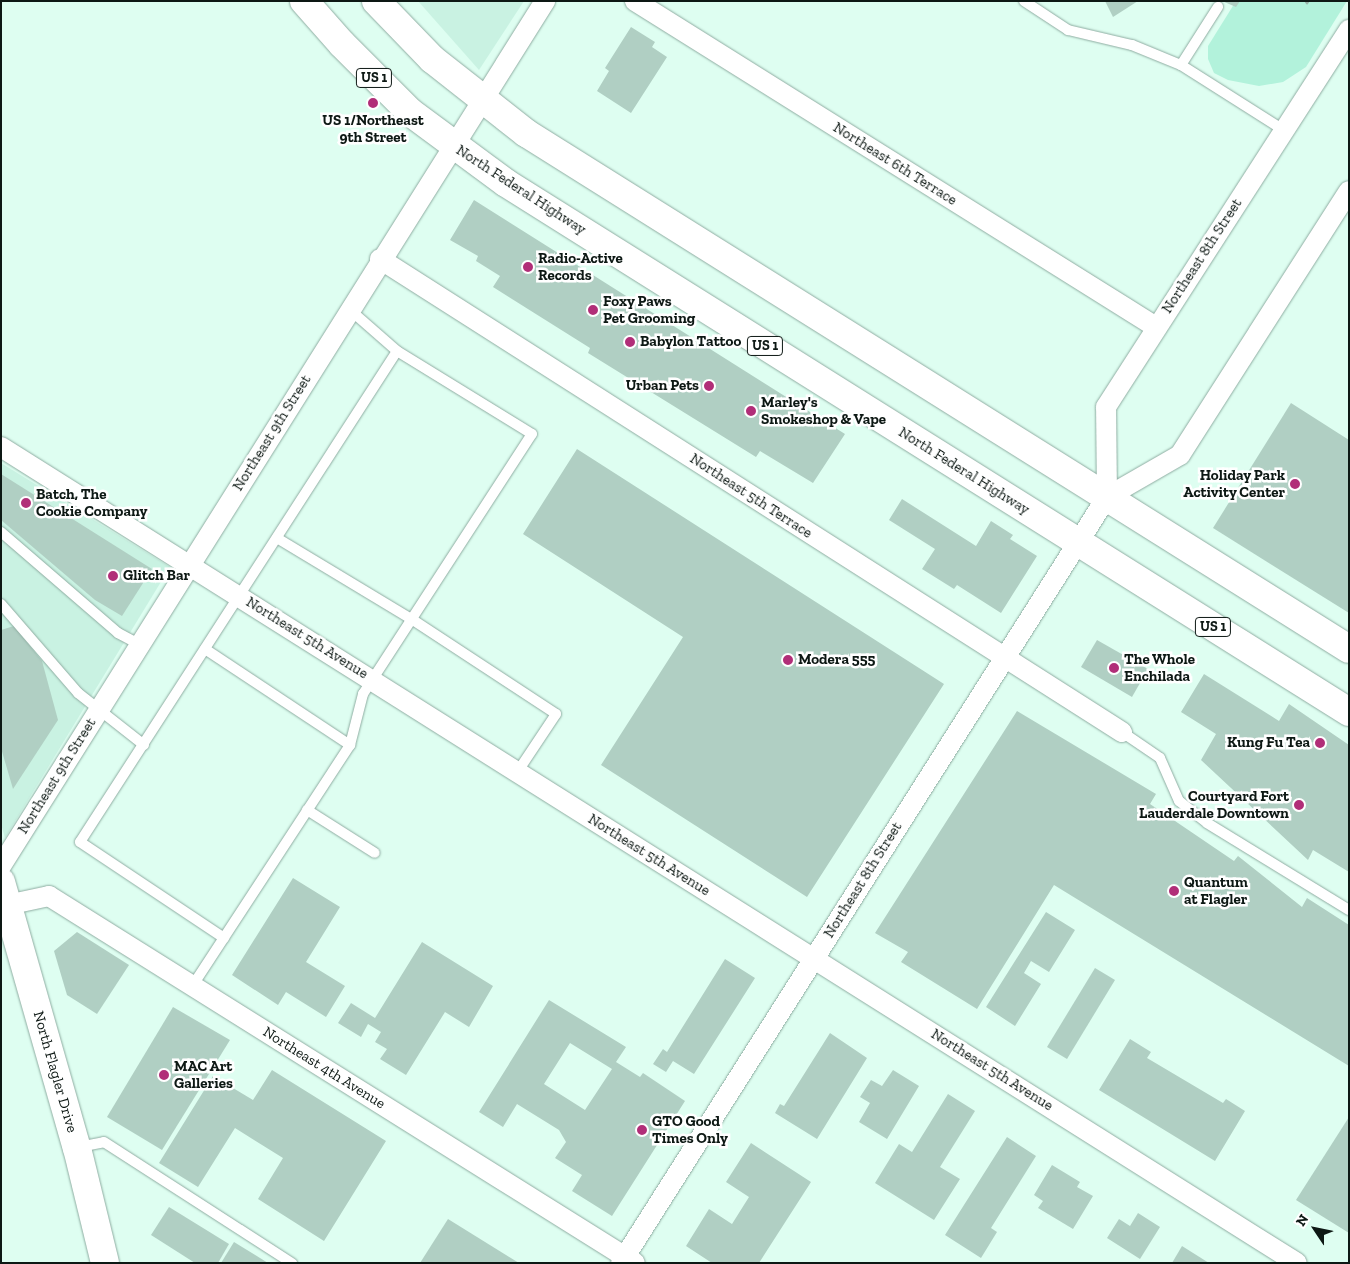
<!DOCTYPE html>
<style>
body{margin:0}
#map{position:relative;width:1350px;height:1264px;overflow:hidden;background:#defef1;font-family:"Zilla Slab",serif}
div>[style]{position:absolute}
.built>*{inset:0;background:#c9f2e2}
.green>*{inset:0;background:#b2f2db}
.building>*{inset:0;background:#b0cfc3}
.path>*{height:3px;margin-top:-1.5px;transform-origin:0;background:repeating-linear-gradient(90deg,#98b1a7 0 5px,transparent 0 7.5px)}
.roads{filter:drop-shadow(0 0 1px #8eaca1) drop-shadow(0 0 1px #8eaca1)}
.lane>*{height:10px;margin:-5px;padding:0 5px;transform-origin:5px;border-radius:5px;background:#fff}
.street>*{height:20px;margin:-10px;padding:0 10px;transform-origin:10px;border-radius:10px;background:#fff}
.secondary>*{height:28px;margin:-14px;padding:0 14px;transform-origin:14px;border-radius:14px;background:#fff}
.primary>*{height:28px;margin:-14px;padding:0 14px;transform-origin:14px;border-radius:14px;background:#fff}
.rail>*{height:5.5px;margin-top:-2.75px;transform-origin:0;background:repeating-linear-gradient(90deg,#fff 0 11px,#53655e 0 22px);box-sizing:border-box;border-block:1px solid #53655e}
.dots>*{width:14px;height:14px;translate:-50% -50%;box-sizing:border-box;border:2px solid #fff;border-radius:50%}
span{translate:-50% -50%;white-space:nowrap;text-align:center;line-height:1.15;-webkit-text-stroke:5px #fff;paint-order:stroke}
.shield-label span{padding:1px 4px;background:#fff;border:1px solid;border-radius:4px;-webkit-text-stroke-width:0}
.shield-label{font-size:14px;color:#0d1814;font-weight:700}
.poi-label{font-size:15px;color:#0d1814;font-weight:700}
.left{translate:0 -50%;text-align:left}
.right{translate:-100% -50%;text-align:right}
.street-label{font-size:15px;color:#0d1814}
.frame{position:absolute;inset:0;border:2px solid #0d1814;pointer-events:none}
.north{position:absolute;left:1290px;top:1204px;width:50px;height:50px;-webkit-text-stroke:4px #fff;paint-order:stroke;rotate:304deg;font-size:14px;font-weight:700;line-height:20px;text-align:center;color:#0d1814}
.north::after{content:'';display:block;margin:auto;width:18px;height:22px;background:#0d1814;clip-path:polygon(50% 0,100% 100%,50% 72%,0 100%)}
</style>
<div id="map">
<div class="built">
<div style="clip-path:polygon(418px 1px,524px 1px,479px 70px)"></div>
<div style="clip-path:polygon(1px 463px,170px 567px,5px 838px,1px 824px)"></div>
</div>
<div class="green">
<div style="clip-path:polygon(1236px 1px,1347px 1px,1306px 67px,1283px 82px,1259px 86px,1228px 80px,1214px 73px,1208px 59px,1208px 46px)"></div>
</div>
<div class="building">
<div style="clip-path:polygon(1105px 1px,1138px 1px,1113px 17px)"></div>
<div style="clip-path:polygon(1222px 1px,1240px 1px,1236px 7px)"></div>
<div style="clip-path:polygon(631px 27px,655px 42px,652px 47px,667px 57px,631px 113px,597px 91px,609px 71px,605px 68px)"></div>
<div style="clip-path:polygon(474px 200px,845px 434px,813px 483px,760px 451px,756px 457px,588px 353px,590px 348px,493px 287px,500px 276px,476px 261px,478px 256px,450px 240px)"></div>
<div style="clip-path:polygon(1291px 403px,1349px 440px,1349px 613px,1213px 528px)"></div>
<div style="clip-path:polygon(577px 449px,944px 684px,807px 897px,601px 765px,683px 637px,523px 534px)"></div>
<div style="clip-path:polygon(1px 474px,152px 569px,122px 616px,95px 600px,1px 520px)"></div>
<div style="clip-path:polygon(902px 499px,976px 546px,991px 521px,1013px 535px,1010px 539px,1037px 556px,1001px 613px,957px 585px,954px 589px,922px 569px,935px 549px,889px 520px)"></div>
<div style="clip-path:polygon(14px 626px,42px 661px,58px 720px,13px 789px,1px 748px,1px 630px)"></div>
<div style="clip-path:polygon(1097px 640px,1148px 669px,1132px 697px,1081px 667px)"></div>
<div style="clip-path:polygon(1204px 674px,1279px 721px,1289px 704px,1349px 745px,1349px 872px,1313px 850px,1308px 860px,1201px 760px,1216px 734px,1181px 712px)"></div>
<div style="clip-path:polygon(1017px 711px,1156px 794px,1150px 804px,1234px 861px,1238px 856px,1302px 907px,1307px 898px,1349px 925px,1349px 1066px,1054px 885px,977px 1009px,901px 962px,908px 952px,875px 933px)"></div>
<div style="clip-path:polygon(293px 878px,340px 907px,306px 962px,345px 986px,326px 1017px,286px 992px,278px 1005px,232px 975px)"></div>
<div style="clip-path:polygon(1046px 912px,1075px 930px,1049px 972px,1031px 961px,1024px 973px,1041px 984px,1015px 1026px,986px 1007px)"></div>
<div style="clip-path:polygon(77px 932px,129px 965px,97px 1014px,67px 995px,54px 951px)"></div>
<div style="clip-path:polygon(422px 942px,493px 986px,469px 1027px,445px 1012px,406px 1075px,380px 1059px,387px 1049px,375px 1042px,381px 1032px,368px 1024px,361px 1037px,338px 1023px,351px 1003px,375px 1018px)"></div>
<div style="clip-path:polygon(725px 959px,755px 978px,694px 1074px,673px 1061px,666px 1072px,653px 1064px,663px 1049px,667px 1052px)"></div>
<div style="clip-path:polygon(1095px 968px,1115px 980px,1067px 1059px,1047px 1047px)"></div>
<div style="clip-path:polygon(evenodd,549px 1000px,626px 1047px,616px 1062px,640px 1077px,643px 1073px,685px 1101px,612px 1216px,572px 1191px,582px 1175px,555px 1158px,566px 1142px,559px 1130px,517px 1104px,503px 1127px,479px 1112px,549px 1000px,570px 1043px,612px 1069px,585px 1110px,544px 1084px,570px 1043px)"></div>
<div style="clip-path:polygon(173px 1007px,230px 1040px,162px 1150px,107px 1117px)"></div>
<div style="clip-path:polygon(830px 1033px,867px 1058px,817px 1139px,775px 1113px,780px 1104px,784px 1106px)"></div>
<div style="clip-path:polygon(1130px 1039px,1151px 1052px,1147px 1058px,1223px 1103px,1226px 1099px,1245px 1111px,1215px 1161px,1099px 1090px)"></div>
<div style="clip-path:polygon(272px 1070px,386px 1141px,324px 1241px,258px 1199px,283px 1158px,235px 1128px,198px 1187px,159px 1163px,213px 1076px,253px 1100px)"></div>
<div style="clip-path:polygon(893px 1070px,919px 1086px,887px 1139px,859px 1122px,870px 1103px,860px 1097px,871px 1080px,882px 1086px)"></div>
<div style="clip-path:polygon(948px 1094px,975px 1111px,940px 1167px,960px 1179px,934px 1220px,875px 1183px,899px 1144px,912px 1152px)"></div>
<div style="clip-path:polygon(1349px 1117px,1349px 1233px,1296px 1200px)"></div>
<div style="clip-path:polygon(1007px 1137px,1036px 1156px,991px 1228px,997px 1232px,981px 1258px,945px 1235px)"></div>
<div style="clip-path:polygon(751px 1143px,811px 1182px,759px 1263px,712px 1263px,686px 1246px,709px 1209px,732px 1224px,749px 1197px,726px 1182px)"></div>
<div style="clip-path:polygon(1052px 1165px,1080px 1182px,1077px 1187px,1093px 1196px,1073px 1229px,1038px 1208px,1043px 1201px,1034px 1195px)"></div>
<div style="clip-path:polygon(169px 1207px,229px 1244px,218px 1263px,195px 1263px,151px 1235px)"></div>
<div style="clip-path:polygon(1138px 1213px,1160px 1227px,1140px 1259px,1107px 1238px,1119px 1219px,1130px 1226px)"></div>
<div style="clip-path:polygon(448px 1219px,519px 1263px,420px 1263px)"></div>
<div style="clip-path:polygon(234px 1242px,268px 1263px,221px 1263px)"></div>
<div style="clip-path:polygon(1182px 1246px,1209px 1263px,1172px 1263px)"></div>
</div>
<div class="path">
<div style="left:1306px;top:1px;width:3px;rotate:45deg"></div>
</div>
<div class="roads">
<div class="lane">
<div style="left:1024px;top:1px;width:53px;rotate:33.4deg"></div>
<div style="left:1068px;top:30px;width:66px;rotate:13.2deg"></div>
<div style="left:1132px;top:45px;width:53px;rotate:22.2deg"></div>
<div style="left:1181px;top:65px;width:120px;rotate:32.4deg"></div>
<div style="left:1181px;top:65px;width:69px;rotate:-57.5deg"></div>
<div style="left:1px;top:532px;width:155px;rotate:40.8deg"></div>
<div style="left:118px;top:633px;width:24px;rotate:28deg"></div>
<div style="left:277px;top:538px;width:159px;rotate:31.1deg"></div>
<div style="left:413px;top:620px;width:171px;rotate:33.3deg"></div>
<div style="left:556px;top:714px;width:69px;rotate:123.7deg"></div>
<div style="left:1px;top:604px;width:118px;rotate:49.1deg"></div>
<div style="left:78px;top:693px;width:84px;rotate:38.2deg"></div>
<div style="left:205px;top:649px;width:174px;rotate:33.5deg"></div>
<div style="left:1122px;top:732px;width:46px;rotate:34.4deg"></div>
<div style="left:1160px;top:758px;width:47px;rotate:66.2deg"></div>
<div style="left:1179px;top:801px;width:36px;rotate:38deg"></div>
<div style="left:1207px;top:823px;width:167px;rotate:31.5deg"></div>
<div style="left:307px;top:810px;width:80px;rotate:32.3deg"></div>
<div style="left:224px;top:938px;width:173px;rotate:-146.3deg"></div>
<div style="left:80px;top:842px;width:584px;rotate:-57.15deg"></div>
<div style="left:397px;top:351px;width:64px;rotate:-138.8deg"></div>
<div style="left:193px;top:985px;width:287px;rotate:-56.8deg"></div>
<div style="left:350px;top:745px;width:53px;rotate:-75.7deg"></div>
<div style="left:363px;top:694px;width:310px;rotate:-57deg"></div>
<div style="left:532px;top:434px;width:158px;rotate:-148.4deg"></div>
<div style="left:79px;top:1147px;width:25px;rotate:-11deg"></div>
<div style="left:104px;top:1142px;width:224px;rotate:32.8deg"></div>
</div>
<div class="street">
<div style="left:635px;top:1px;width:615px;rotate:32.04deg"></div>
<div style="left:380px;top:259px;width:880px;rotate:32.52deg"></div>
<div style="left:1px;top:447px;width:1531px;rotate:32.2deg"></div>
<div style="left:1107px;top:497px;width:90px;rotate:-90.6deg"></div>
<div style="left:1106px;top:407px;width:449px;rotate:-57.2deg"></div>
<div style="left:1px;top:866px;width:1022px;rotate:-57.83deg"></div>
<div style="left:7px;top:905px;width:43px;rotate:-12.1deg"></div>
<div style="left:49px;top:896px;width:691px;rotate:32.06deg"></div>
<div style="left:621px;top:1263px;width:907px;rotate:-57.61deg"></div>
<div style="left:1107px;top:497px;width:84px;rotate:-29.9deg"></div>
<div style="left:1180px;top:455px;width:313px;rotate:-57.4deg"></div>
</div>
<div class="secondary">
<div style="left:1px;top:882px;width:277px;rotate:74.1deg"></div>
<div style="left:77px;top:1148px;width:118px;rotate:76.3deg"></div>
</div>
<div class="primary">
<div style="left:304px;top:1px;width:57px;rotate:48.5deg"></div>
<div style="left:342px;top:44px;width:96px;rotate:45deg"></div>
<div style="left:410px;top:112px;width:119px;rotate:36.5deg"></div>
<div style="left:506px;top:183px;width:995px;rotate:32.11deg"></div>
<div style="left:376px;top:1px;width:81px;rotate:46deg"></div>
<div style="left:432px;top:59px;width:120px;rotate:38.2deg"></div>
<div style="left:526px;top:133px;width:971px;rotate:32.09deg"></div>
</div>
</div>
<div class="rail">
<div style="left:1px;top:1262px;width:1px;rotate:90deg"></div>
</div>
<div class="dots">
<div style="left:373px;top:103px;background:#b12e78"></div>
<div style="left:528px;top:267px;background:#b12e78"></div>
<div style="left:593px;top:310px;background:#b12e78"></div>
<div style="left:630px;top:342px;background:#b12e78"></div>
<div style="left:709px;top:386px;background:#b12e78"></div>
<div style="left:751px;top:411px;background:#b12e78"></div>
<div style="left:1295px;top:484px;background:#b12e78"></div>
<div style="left:26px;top:503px;background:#b12e78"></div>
<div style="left:113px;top:576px;background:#b12e78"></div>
<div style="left:788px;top:660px;background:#b12e78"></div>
<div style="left:1114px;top:668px;background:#b12e78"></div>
<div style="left:1320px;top:743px;background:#b12e78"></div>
<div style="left:1299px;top:805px;background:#b12e78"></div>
<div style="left:1174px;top:891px;background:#b12e78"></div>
<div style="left:164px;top:1075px;background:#b12e78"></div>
<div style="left:642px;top:1130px;background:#b12e78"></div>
</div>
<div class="shield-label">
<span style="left:374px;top:78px">US 1</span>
<span style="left:765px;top:346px">US 1</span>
<span style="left:1213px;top:627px">US 1</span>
</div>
<div class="poi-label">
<span style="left:373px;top:129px">US 1/Northeast<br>9th Street</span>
<span class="left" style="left:538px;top:267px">Radio-Active<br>Records</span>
<span class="left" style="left:603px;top:310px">Foxy Paws<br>Pet Grooming</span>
<span class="left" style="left:640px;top:342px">Babylon Tattoo</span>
<span class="right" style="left:699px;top:386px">Urban Pets</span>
<span class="left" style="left:761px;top:411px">Marley's<br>Smokeshop &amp; Vape</span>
<span class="right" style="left:1285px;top:484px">Holiday Park<br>Activity Center</span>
<span class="left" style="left:36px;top:503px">Batch, The<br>Cookie Company</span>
<span class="left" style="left:123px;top:576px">Glitch Bar</span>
<span class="left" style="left:1124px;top:668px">The Whole<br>Enchilada</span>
<span class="left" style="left:798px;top:660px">Modera 555</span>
<span class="right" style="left:1310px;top:743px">Kung Fu Tea</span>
<span class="right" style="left:1289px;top:805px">Courtyard Fort<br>Lauderdale Downtown</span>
<span class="left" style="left:1184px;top:891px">Quantum<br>at Flagler</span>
<span class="left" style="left:174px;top:1075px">MAC Art<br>Galleries</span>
<span class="left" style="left:652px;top:1130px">GTO Good<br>Times Only</span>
</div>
<div class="street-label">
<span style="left:895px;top:164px;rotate:32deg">Northeast 6th Terrace</span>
<span style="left:521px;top:190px;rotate:33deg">North Federal Highway</span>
<span style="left:1202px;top:256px;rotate:-57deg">Northeast 8th Street</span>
<span style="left:272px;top:433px;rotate:-58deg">Northeast 9th Street</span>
<span style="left:964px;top:471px;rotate:32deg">North Federal Highway</span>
<span style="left:751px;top:496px;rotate:33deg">Northeast 5th Terrace</span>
<span style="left:307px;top:638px;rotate:32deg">Northeast 5th Avenue</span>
<span style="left:57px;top:776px;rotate:-58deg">Northeast 9th Street</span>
<span style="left:649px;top:855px;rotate:32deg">Northeast 5th Avenue</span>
<span style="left:863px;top:880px;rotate:-58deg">Northeast 8th Street</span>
<span style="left:324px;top:1068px;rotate:32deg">Northeast 4th Avenue</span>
<span style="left:992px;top:1070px;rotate:32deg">Northeast 5th Avenue</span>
<span style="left:55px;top:1072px;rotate:74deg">North Flagler Drive</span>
</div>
<div class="frame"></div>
<div class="north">N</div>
</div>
